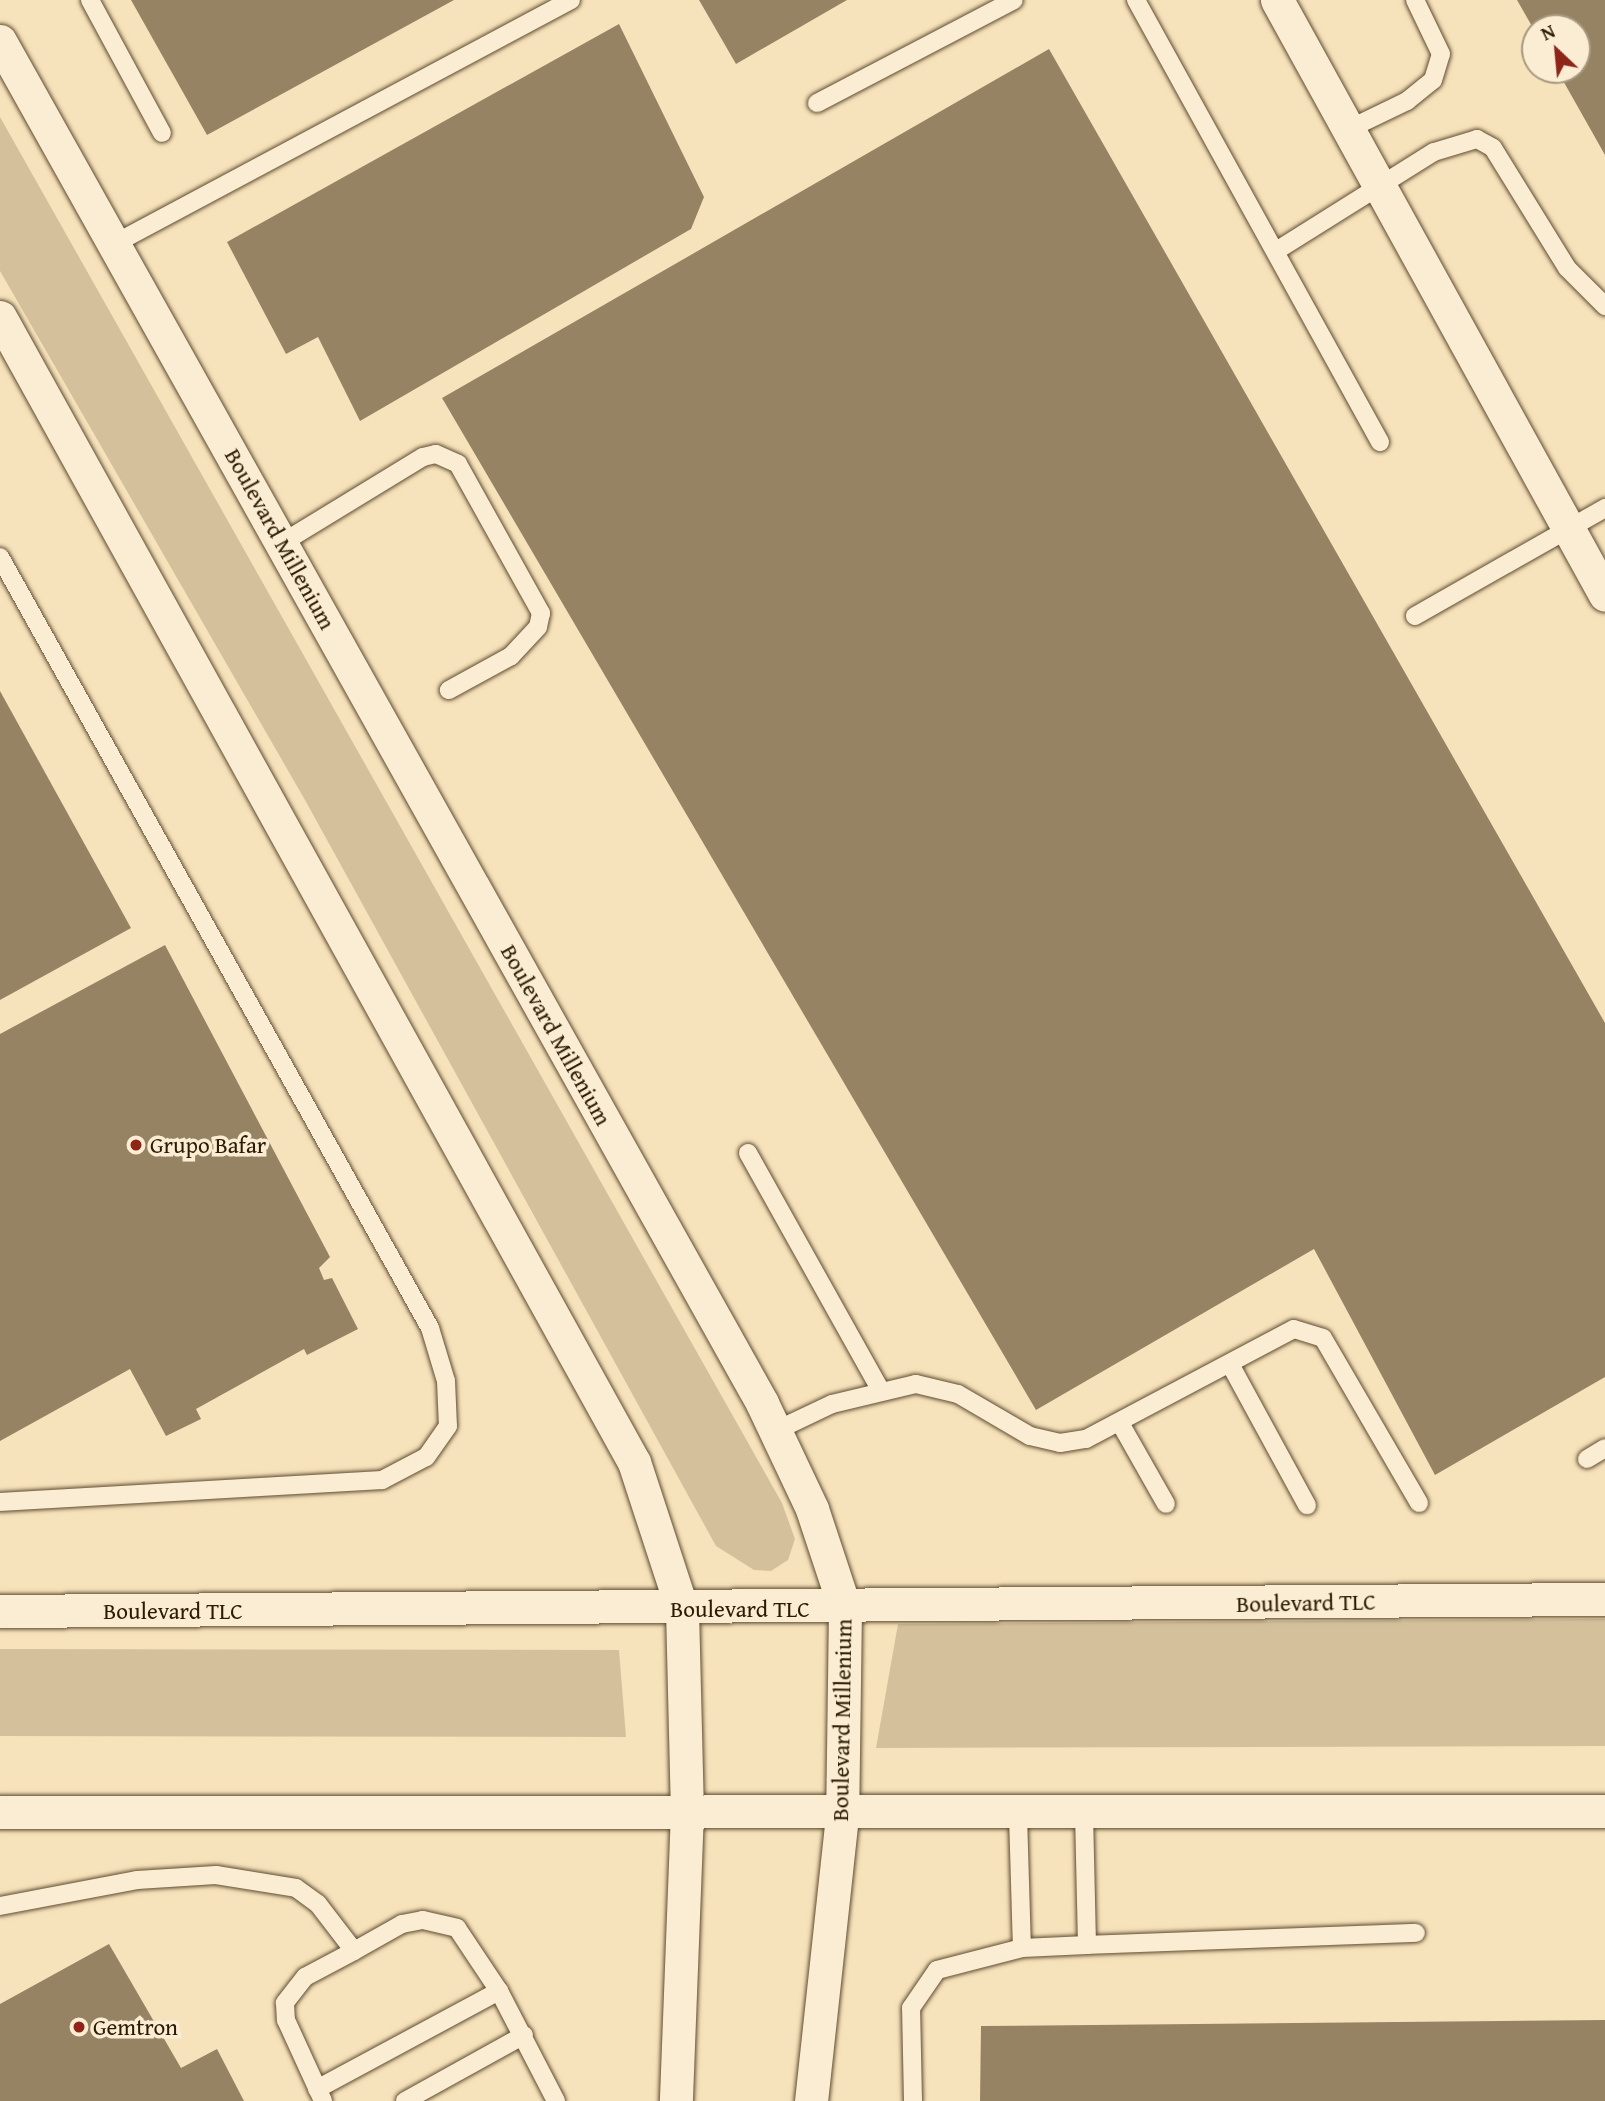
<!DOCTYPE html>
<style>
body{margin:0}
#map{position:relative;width:1605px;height:2101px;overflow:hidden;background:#f7e3bb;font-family:"Gentium Book Plus",serif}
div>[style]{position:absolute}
.green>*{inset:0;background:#d4c19c}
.building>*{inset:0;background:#968363}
.roads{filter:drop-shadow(0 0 2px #5f4c31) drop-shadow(0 0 2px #5f4c31)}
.service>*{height:18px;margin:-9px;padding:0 9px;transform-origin:9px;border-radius:9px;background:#faedd3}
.minor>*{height:33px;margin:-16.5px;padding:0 16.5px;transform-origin:16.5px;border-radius:16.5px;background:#faedd3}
.dots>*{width:19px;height:19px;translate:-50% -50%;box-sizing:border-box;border:4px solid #faedd3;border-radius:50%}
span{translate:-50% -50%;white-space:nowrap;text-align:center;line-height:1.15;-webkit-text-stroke:7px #faedd3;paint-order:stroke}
.street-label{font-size:23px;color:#2c1a03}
.poi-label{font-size:23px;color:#2c1a03}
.left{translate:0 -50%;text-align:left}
.north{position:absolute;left:1521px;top:14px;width:70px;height:70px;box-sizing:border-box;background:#faedd3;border:2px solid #a89980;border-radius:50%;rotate:334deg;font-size:19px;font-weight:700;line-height:28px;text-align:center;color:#2c1a03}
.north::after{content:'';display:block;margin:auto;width:24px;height:32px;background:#8f2418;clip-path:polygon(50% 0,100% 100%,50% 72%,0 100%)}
</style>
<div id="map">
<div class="green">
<div style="clip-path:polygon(0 117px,782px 1503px,795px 1539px,788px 1560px,771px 1571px,754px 1570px,716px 1546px,305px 800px,0 271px)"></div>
<div style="clip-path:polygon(1605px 1619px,1605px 1746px,876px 1748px,898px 1624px)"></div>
<div style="clip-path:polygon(0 1649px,619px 1650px,626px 1737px,0 1736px)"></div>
</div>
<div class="building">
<div style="clip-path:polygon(131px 0,454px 0,207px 135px)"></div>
<div style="clip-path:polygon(699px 0,847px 0,736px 64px)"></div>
<div style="clip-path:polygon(1517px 0,1605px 0,1605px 155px,1557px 70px,1577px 70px,1577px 28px,1533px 28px)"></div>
<div style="clip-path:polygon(619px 24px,704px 197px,691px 229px,360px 421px,318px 337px,286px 354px,227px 242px)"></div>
<div style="clip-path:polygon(1049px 49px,1605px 1023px,1605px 1377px,1435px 1475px,1314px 1249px,1036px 1410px,442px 398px)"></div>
<div style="clip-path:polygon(0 691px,131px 928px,0 1000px)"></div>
<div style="clip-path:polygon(165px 945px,330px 1257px,319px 1268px,324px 1280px,332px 1278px,358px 1329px,307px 1355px,304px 1349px,196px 1409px,201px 1419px,166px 1436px,130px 1369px,0 1441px,0 1034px)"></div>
<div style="clip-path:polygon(109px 1944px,181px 2068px,217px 2049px,244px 2101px,0 2101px,0 2004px)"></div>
<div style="clip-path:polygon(1605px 2020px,1605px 2101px,980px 2101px,981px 2026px)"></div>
</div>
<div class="roads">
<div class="service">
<div style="left:90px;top:0;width:151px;rotate:61.6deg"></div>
<div style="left:1136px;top:0;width:505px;rotate:61.1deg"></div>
<div style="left:817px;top:103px;width:222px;rotate:-27.6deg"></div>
<div style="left:1347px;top:130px;width:67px;rotate:-25.8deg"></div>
<div style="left:1407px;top:101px;width:33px;rotate:-39deg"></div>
<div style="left:1433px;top:80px;width:27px;rotate:-73deg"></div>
<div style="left:1441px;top:54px;width:60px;rotate:-115.7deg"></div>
<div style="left:114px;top:244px;width:518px;rotate:-28.1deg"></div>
<div style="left:1276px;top:251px;width:186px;rotate:-32.1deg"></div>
<div style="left:1434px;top:152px;width:45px;rotate:-16.8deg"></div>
<div style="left:1477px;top:139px;width:18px;rotate:29deg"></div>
<div style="left:1493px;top:148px;width:141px;rotate:58.3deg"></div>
<div style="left:1567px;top:268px;width:54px;rotate:45deg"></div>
<div style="left:282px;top:543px;width:165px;rotate:-31.4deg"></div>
<div style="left:423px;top:457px;width:13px;rotate:-13deg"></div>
<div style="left:436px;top:454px;width:24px;rotate:24deg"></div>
<div style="left:458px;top:464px;width:171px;rotate:60.9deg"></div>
<div style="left:541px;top:613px;width:14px;rotate:102deg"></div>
<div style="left:538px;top:627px;width:40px;rotate:133deg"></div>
<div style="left:511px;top:656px;width:71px;rotate:151.3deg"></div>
<div style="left:0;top:557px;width:883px;rotate:60.85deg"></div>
<div style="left:430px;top:1328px;width:55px;rotate:73.2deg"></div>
<div style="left:446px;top:1381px;width:45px;rotate:87.5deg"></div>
<div style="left:448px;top:1426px;width:38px;rotate:125deg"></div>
<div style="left:426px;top:1457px;width:50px;rotate:152.4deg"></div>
<div style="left:382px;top:1480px;width:383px;rotate:176.7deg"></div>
<div style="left:1415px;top:616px;width:219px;rotate:-29.6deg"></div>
<div style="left:748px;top:1153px;width:270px;rotate:60.8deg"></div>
<div style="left:1230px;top:1364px;width:161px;rotate:61.4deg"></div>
<div style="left:1120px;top:1423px;width:93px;rotate:60.4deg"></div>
<div style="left:773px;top:1432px;width:65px;rotate:-25.4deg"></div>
<div style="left:832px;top:1404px;width:86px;rotate:-13.4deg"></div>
<div style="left:916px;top:1384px;width:43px;rotate:13.4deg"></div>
<div style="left:958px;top:1394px;width:83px;rotate:30.3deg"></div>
<div style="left:1030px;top:1436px;width:31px;rotate:13deg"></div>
<div style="left:1060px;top:1443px;width:26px;rotate:-9deg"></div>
<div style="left:1086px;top:1439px;width:235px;rotate:-27.9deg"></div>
<div style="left:1294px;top:1329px;width:30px;rotate:17deg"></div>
<div style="left:1323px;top:1338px;width:191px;rotate:59.8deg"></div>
<div style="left:1587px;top:1459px;width:21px;rotate:-31deg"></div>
<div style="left:1018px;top:1815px;width:133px;rotate:88.3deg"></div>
<div style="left:0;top:1906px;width:139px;rotate:-10.7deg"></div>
<div style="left:137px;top:1880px;width:79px;rotate:-3.6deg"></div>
<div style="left:216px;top:1875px;width:81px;rotate:9.2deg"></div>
<div style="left:296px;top:1888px;width:27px;rotate:36deg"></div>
<div style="left:318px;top:1904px;width:59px;rotate:52.5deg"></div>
<div style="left:354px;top:1951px;width:55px;rotate:152deg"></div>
<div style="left:305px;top:1977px;width:33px;rotate:128deg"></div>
<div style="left:285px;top:2003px;width:17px;rotate:87deg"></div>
<div style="left:286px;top:2020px;width:89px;rotate:65.4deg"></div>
<div style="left:1087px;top:1945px;width:329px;rotate:-2.1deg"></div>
<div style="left:354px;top:1951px;width:55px;rotate:-29.4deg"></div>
<div style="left:402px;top:1924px;width:21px;rotate:-11deg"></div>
<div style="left:423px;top:1920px;width:35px;rotate:13deg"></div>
<div style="left:457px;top:1928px;width:76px;rotate:56.3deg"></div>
<div style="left:499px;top:1991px;width:124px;rotate:62.6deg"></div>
<div style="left:317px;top:2089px;width:207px;rotate:-28.3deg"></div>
<div style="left:405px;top:2101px;width:136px;rotate:-29deg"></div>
<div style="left:913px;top:2101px;width:93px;rotate:-91.2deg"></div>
<div style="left:911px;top:2008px;width:46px;rotate:-55.6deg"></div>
<div style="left:937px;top:1970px;width:88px;rotate:-14.5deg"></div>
<div style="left:1022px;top:1948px;width:65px;rotate:-2.6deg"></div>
<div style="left:1087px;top:1945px;width:131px;rotate:-91.3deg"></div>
</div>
<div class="minor">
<div style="left:1277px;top:0;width:679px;rotate:61.13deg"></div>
<div style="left:0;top:41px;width:1561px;rotate:60.77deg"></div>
<div style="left:762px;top:1403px;width:117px;rotate:64.7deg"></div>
<div style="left:812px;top:1509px;width:105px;rotate:71.7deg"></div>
<div style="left:845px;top:1609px;width:207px;rotate:90.8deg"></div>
<div style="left:842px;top:1816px;width:287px;rotate:96.2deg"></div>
<div style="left:0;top:317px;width:1309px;rotate:61.03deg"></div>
<div style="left:634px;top:1462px;width:155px;rotate:71.9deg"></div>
<div style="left:682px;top:1609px;width:202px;rotate:88.6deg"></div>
<div style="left:687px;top:1811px;width:290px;rotate:92.2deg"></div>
<div style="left:0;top:1611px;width:1605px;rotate:-0.43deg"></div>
<div style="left:0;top:1812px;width:1605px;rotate:-0.04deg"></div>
</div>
</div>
<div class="dots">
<div style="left:136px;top:1145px;background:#8f2418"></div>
<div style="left:79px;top:2027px;background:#8f2418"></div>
</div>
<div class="street-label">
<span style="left:280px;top:539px;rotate:61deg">Boulevard Millenium</span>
<span style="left:556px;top:1035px;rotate:61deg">Boulevard Millenium</span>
<span style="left:1306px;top:1603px;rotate:-1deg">Boulevard TLC</span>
<span style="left:740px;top:1609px">Boulevard TLC</span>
<span style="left:173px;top:1611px">Boulevard TLC</span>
<span style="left:842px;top:1720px;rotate:-89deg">Boulevard Millenium</span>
</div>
<div class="poi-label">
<span class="left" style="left:150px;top:1145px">Grupo Bafar</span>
<span class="left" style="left:93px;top:2027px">Gemtron</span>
</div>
<div class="north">N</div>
</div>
